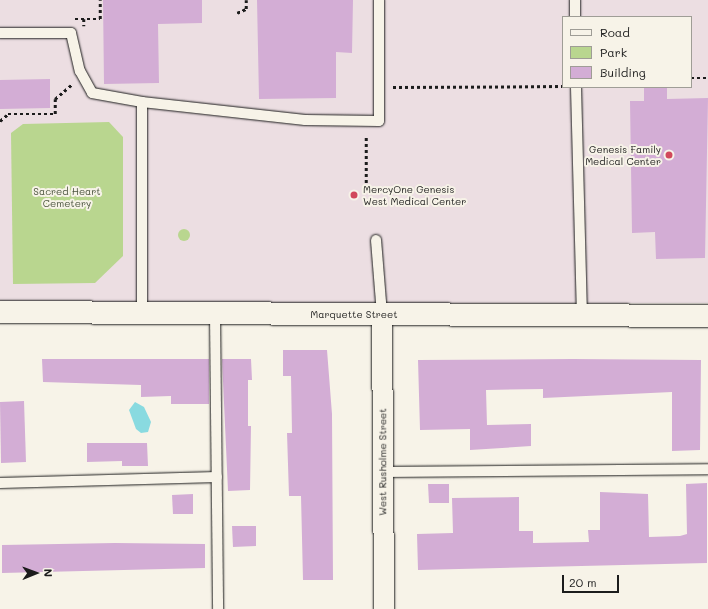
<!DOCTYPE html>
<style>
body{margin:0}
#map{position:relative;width:708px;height:609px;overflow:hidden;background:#f7f3e8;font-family:Mali,sans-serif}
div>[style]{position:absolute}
.built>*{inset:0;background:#ecdee2}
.green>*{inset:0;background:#b9d68f}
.round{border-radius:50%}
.water>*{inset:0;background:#89dae0}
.building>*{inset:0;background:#d3add5}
.path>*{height:2.5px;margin-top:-1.25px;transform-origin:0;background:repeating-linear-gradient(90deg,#1c1c1c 0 3px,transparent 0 6px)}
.roads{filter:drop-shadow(0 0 1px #1c1c1c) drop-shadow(0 0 1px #1c1c1c)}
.service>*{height:10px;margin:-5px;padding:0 5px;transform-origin:5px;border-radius:5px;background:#f7f3e8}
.minor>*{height:20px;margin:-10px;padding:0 10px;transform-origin:10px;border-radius:10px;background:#f7f3e8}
.tertiary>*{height:22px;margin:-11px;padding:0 11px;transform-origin:11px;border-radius:11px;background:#f7f3e8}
.dots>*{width:11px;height:11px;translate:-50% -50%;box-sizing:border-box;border:2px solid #f7f3e8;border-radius:50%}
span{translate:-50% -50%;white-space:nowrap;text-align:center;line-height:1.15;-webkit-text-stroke:4px #f7f3e8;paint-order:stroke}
.poi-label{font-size:10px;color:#1c1c1c}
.right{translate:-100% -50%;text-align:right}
.left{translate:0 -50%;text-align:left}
.park-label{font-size:10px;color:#4b543e}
.street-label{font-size:10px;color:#1c1c1c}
.legend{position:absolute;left:562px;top:16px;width:130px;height:72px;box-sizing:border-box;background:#f7f3e8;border:1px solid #9f9d96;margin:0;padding:5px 7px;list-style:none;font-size:12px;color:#1c1c1c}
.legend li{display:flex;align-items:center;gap:8px;height:20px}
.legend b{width:20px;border:1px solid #9f9d96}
.north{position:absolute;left:16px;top:553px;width:40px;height:40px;-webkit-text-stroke:3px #f7f3e8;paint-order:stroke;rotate:89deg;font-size:11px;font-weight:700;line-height:16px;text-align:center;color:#1c1c1c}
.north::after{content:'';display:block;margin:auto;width:14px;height:18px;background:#1c1c1c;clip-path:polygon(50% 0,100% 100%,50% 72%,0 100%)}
.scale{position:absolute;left:562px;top:575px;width:57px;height:18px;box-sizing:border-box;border:2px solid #1c1c1c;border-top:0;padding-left:5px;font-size:12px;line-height:14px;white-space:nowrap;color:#1c1c1c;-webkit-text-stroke:3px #f7f3e8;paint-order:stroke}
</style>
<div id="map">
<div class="built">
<div style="clip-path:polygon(evenodd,0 0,708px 0,708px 303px,0 304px,0 0,563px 17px,691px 17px,691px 87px,563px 87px,563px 17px)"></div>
</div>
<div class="green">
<div style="clip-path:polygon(109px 122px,123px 137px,123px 256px,95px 283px,13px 284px,11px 133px,23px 124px)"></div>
<div class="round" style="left:178px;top:229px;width:12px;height:12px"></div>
</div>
<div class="water">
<div style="clip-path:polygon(135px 402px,144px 407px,151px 422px,148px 432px,141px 433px,136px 429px,129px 410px)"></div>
</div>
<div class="building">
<div style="clip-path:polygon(103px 0,202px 0,202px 23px,158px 24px,159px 83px,104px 84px)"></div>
<div style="clip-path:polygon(257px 0,353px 0,352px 53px,336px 52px,336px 98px,259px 99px)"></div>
<div style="clip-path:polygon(50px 79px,50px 108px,0 109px,0 80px)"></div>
<div style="clip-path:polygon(644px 87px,667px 87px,667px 99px,708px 98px,705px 258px,656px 259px,655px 232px,632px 233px,630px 101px,644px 101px)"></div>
<div style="clip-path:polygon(283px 350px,327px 350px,332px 414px,333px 580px,303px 580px,301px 496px,289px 496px,287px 433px,292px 433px,291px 376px,283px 376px)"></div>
<div style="clip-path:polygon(42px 359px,209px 359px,209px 404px,171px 404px,171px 396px,141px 397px,141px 385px,43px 382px)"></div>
<div style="clip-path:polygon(222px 359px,251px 359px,252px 380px,248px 380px,248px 426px,251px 426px,250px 490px,228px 491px)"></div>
<div style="clip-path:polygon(572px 359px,701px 360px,700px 450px,672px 451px,672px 392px,543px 398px,543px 389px,486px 390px,487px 425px,531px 424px,531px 446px,470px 450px,470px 429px,420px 430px,418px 360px)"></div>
<div style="clip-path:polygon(24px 401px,26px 462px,1px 463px,0 402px)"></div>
<div style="clip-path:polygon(87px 443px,147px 443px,148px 466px,122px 466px,122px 461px,87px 462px)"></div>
<div style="clip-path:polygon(707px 483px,707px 563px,418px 570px,417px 534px,453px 533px,452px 498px,519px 497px,519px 531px,533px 531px,533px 543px,589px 542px,588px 530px,600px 530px,600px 492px,648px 494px,649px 537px,680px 536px,687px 534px,686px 484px)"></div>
<div style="clip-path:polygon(428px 484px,449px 484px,449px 503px,429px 503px)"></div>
<div style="clip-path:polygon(193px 494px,193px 514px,173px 514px,172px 495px)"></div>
<div style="clip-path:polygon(232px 526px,256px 526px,256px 546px,233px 547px)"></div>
<div style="clip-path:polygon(115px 543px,205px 544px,205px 568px,2px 573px,2px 545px)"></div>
</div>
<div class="path">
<div style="left:237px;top:13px;width:10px;rotate:-24deg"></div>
<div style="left:246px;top:9px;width:9px;rotate:-90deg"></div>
<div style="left:75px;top:19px;width:25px"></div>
<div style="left:100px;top:19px;width:19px;rotate:-90deg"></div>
<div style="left:84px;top:19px;width:7px;rotate:90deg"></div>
<div style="left:691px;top:78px;width:17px"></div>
<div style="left:393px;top:87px;width:169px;rotate:-0.3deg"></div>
<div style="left:0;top:121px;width:11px;rotate:-41deg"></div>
<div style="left:8px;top:114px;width:47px"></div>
<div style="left:55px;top:114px;width:15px;rotate:-90deg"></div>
<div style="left:55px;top:99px;width:23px;rotate:-41deg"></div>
<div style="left:366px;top:183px;width:48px;rotate:-90deg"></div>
</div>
<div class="roads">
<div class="service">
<div style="left:575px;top:0;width:17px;rotate:90deg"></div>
<div style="left:0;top:33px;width:71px"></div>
<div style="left:71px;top:33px;width:39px;rotate:77deg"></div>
<div style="left:80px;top:71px;width:25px;rotate:61deg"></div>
<div style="left:92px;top:93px;width:51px;rotate:10.2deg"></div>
<div style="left:576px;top:87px;width:229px;rotate:88.5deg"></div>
<div style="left:376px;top:240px;width:75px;rotate:85.4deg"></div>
<div style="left:142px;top:313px;width:211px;rotate:-90deg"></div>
<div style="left:142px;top:102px;width:164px;rotate:6.3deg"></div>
<div style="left:305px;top:120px;width:74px;rotate:0.8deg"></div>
<div style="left:379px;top:121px;width:121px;rotate:-90deg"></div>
<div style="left:215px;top:314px;width:295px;rotate:89.4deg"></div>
<div style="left:382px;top:472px;width:326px;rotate:-0.5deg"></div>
<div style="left:0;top:483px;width:217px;rotate:-1.6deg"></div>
</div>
<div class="minor">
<div style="left:382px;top:316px;width:293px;rotate:89.6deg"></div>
</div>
<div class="tertiary">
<div style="left:0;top:312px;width:708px;rotate:0.32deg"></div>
</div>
</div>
<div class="dots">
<div style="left:669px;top:155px;background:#d1495b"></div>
<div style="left:354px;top:195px;background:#d1495b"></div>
</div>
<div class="poi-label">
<span class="right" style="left:661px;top:155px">Genesis Family<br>Medical Center</span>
<span class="left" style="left:363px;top:195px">MercyOne Genesis<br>West Medical Center</span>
</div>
<div class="park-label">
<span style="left:67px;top:197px">Sacred Heart<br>Cemetery</span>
</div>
<div class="street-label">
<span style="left:354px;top:315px">Marquette Street</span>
<span style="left:383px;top:462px;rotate:-90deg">West Rusholme Street</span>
</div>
<ul class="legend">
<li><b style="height:5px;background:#f7f3e8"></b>Road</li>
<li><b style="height:11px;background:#b9d68f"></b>Park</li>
<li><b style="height:11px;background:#d3add5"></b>Building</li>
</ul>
<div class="north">N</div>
<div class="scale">20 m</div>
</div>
